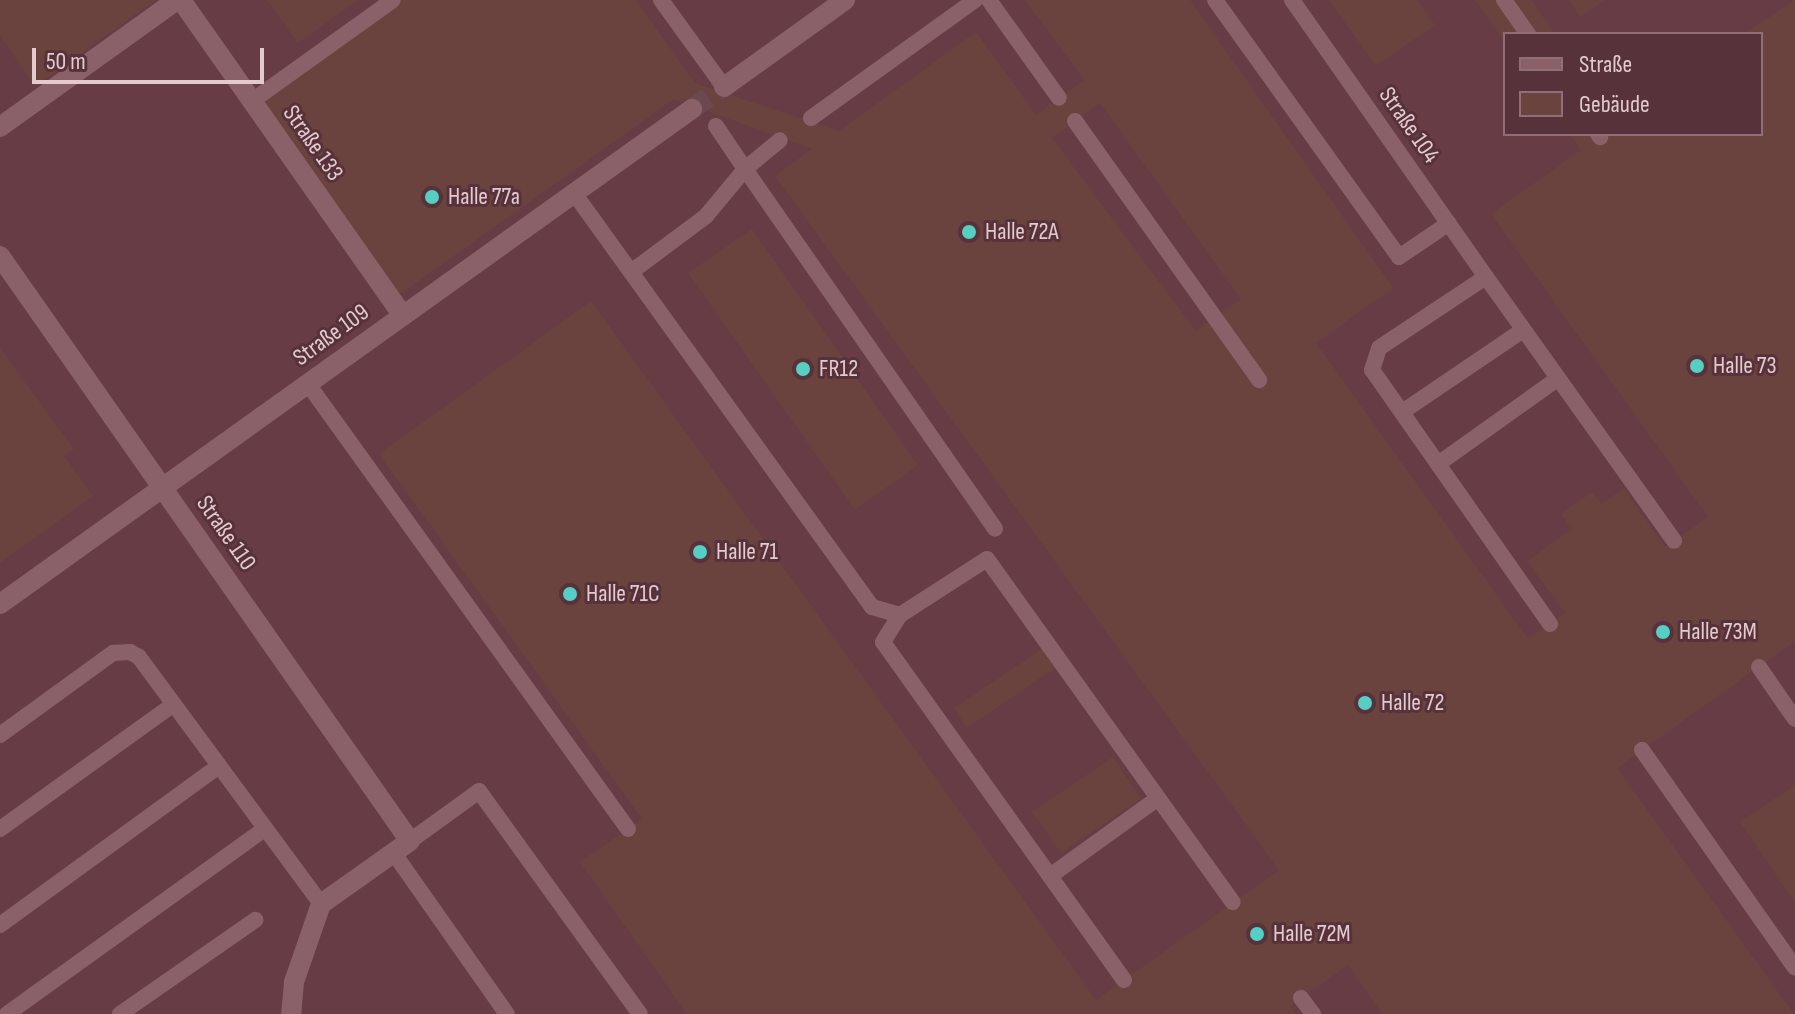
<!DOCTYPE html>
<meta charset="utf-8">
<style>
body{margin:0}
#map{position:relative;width:1795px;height:1014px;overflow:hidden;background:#57323a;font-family:"Sofia Sans Condensed",sans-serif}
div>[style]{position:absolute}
.built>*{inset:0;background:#673c45}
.building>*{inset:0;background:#6a433f}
.street-tunnel>*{height:20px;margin-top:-10px;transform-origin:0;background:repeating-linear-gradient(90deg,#6c4950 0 20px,transparent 0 30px)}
.lane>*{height:16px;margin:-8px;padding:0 8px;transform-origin:8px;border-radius:8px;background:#8b6169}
.street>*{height:20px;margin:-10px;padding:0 10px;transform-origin:10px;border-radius:10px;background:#8b6169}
.dots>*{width:22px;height:22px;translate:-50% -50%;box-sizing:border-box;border:4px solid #57323a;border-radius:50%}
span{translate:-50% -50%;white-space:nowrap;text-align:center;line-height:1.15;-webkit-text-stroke:6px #57323a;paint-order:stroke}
.street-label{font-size:24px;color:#e3cace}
.poi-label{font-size:24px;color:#e3cace}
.left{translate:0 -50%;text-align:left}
.legend{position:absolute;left:1503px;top:32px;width:260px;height:104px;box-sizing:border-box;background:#57323a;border:2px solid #8f6f75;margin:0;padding:10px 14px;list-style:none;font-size:24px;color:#e3cace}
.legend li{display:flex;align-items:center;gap:16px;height:40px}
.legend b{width:40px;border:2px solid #8f6f75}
.scale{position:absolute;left:32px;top:48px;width:232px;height:36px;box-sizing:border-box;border:4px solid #e3cace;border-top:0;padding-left:10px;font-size:24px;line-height:28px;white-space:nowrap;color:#e3cace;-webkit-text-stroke:6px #57323a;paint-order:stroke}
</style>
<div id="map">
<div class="built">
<div style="clip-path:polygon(evenodd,0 0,1795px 0,1795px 1014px,0 1014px,0 0,1505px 34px,1761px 34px,1761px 134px,1505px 134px,1505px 34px)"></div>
</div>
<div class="building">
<div style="clip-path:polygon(0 0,156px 0,35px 86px,0 36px)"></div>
<div style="clip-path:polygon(267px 0,358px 0,298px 43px)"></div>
<div style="clip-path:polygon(evenodd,399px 0,636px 0,695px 83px,839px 131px,976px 32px,1036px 115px,1084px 80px,1025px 0,1190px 0,1393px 288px,1316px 343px,1528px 639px,1565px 613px,1527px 561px,1572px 529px,1561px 514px,1592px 492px,1602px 504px,1624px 488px,1665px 547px,1708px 517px,1491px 214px,1581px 150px,1570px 134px,1761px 134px,1761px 34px,1744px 34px,1795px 0,1795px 641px,1617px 768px,1794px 1014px,1383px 1014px,1348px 965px,1290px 1006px,1296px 1014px,687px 1014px,580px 862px,642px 819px,379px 454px,591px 301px,1096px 1000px,1279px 870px,775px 176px,812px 149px,674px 99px,399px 295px,260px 99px,399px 0,1100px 103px,1241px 299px,1196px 331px,1052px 138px,1100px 103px)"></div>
<div style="clip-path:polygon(1329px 0,1417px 0,1435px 25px,1376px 66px)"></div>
<div style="clip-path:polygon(1475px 0,1531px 0,1555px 34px,1505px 34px,1505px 42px)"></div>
<div style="clip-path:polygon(1569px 0,1605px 0,1580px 17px)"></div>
<div style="clip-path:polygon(752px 229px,918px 465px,855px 510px,688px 273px)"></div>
<div style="clip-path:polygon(0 348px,74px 449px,64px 456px,93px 496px,0 563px)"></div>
<div style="clip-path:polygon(1042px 649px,1055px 668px,967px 728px,954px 708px)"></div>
<div style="clip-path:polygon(1113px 757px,1141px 799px,1061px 853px,1032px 812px)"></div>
<div style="clip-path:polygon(1795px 785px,1795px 903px,1740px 822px)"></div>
</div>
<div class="street-tunnel">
<div style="left:692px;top:109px;width:39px;rotate:-35deg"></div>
</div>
<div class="lane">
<div style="left:661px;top:0;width:107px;rotate:54.1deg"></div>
<div style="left:989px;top:0;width:120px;rotate:54.5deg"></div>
<div style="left:1215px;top:0;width:316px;rotate:54.4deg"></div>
<div style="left:1399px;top:257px;width:60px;rotate:-34.2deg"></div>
<div style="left:1292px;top:0;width:338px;rotate:55deg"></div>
<div style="left:1504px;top:0;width:42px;rotate:54.8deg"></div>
<div style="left:252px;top:101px;width:173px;rotate:-35.6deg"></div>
<div style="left:811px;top:118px;width:202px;rotate:-35.7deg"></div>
<div style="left:1075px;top:121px;width:318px;rotate:54.6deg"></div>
<div style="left:716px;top:126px;width:52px;rotate:56deg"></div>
<div style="left:745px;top:169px;width:45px;rotate:-39.6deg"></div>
<div style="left:1598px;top:134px;width:4px;rotate:56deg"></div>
<div style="left:574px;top:193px;width:510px;rotate:54.25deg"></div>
<div style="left:872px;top:607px;width:29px;rotate:16deg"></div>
<div style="left:631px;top:272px;width:94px;rotate:-36.7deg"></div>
<div style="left:706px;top:216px;width:61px;rotate:-50.3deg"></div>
<div style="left:745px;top:169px;width:438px;rotate:55.2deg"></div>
<div style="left:308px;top:384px;width:548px;rotate:54.28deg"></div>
<div style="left:1402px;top:412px;width:146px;rotate:-34.1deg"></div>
<div style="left:1438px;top:464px;width:146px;rotate:-35.5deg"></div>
<div style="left:1550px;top:624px;width:310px;rotate:-125deg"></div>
<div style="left:1372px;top:370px;width:23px;rotate:-72deg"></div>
<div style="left:1379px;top:348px;width:128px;rotate:-33.6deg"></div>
<div style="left:1486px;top:277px;width:324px;rotate:54.5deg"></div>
<div style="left:1759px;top:667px;width:63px;rotate:55.3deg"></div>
<div style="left:0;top:735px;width:140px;rotate:-36deg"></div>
<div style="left:113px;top:653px;width:17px;rotate:-3deg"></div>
<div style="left:130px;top:652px;width:10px;rotate:29deg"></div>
<div style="left:139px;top:657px;width:307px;rotate:53.6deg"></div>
<div style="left:1642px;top:750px;width:266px;rotate:54.9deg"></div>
<div style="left:0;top:829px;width:214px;rotate:-35.7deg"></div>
<div style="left:410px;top:841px;width:85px;rotate:-35.9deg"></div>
<div style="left:479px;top:791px;width:275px;rotate:54.2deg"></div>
<div style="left:393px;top:852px;width:198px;rotate:54.9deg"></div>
<div style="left:1050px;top:876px;width:133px;rotate:-35.8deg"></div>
<div style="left:0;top:925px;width:271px;rotate:-36deg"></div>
<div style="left:1124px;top:980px;width:415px;rotate:-125.5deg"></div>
<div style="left:883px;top:642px;width:32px;rotate:-58deg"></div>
<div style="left:900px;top:615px;width:103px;rotate:-32.8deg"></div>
<div style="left:987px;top:559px;width:422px;rotate:54.4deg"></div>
<div style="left:1301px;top:998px;width:20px;rotate:53deg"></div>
<div style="left:7px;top:1014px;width:317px;rotate:-35.7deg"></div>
<div style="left:120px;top:1014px;width:165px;rotate:-34.8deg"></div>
</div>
<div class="street">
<div style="left:181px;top:0;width:386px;rotate:54.9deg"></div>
<div style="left:724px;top:87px;width:149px;rotate:-35.7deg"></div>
<div style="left:0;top:127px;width:218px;rotate:-35.7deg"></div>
<div style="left:0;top:256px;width:714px;rotate:54.98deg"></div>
<div style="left:410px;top:841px;width:109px;rotate:144.7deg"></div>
<div style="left:321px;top:904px;width:83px;rotate:109.1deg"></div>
<div style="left:294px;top:982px;width:32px;rotate:95deg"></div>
<div style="left:0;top:604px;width:851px;rotate:-35.58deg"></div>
</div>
<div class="dots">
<div style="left:432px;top:197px;background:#56cec3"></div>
<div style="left:969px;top:232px;background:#56cec3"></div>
<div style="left:1697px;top:366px;background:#56cec3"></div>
<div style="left:803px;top:369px;background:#56cec3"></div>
<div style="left:700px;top:552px;background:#56cec3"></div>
<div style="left:570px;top:594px;background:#56cec3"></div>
<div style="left:1663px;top:632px;background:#56cec3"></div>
<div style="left:1365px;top:703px;background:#56cec3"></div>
<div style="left:1257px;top:934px;background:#56cec3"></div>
</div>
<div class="street-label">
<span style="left:1409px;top:125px;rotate:55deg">Straße 104</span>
<span style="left:313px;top:143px;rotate:55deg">Straße 133</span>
<span style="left:331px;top:335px;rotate:-36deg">Straße 109</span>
<span style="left:226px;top:533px;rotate:55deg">Straße 110</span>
</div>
<div class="poi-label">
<span class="left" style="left:448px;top:197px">Halle 77a</span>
<span class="left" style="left:985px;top:232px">Halle 72A</span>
<span class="left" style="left:1713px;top:366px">Halle 73</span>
<span class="left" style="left:819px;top:369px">FR12</span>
<span class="left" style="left:716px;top:552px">Halle 71</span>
<span class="left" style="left:586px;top:594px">Halle 71C</span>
<span class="left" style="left:1679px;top:632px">Halle 73M</span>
<span class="left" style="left:1381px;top:703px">Halle 72</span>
<span class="left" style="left:1273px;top:934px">Halle 72M</span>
</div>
<ul class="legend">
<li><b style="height:10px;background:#8b6169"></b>Straße</li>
<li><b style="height:22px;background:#6a433f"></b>Gebäude</li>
</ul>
<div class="scale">50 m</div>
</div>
